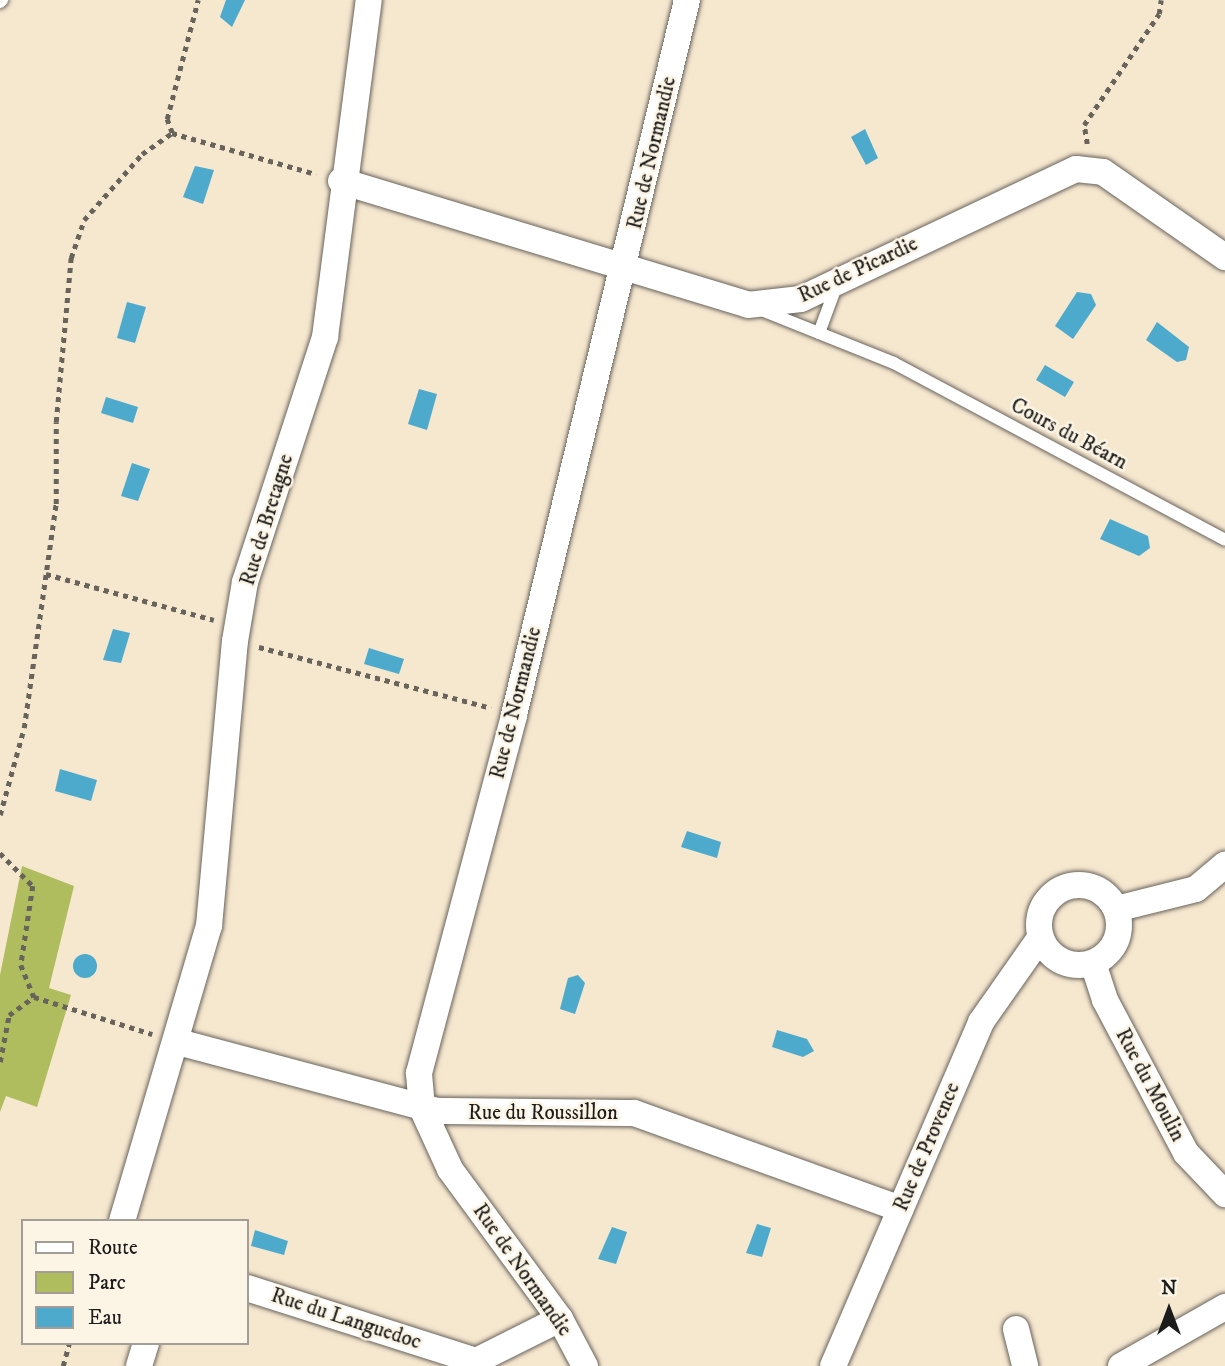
<!DOCTYPE html>
<meta charset="utf-8">
<style>
body{margin:0}
#map{position:relative;width:1225px;height:1366px;overflow:hidden;background:#f6e7cf;font-family:"IM FELL DW Pica",serif}
div>[style]{position:absolute}
.green>*{inset:0;background:#afbd5f}
.water>*{inset:0;background:#4daacc}
.round{border-radius:50%}
.path>*{height:4.5px;margin-top:-2.25px;transform-origin:0;background:repeating-linear-gradient(90deg,#68635b 0 5px,transparent 0 10px)}
.roads{filter:drop-shadow(0 0 2px #68635b) drop-shadow(0 0 2px #68635b)}
.lane>*{height:12px;margin:-6px;padding:0 6px;transform-origin:6px;border-radius:6px;background:#fff}
.street>*{height:26px;margin:-13px;padding:0 13px;transform-origin:13px;border-radius:13px;background:#fff}
.street>.ring{margin:-13px;padding:0;box-sizing:content-box;background:none;border:26px solid #fff;border-radius:50%}
span{translate:-50% -50%;white-space:nowrap;text-align:center;line-height:1.15;-webkit-text-stroke:5px #fcf5e5;paint-order:stroke}
.street-label{font-size:21px;color:#1c1c1c}
.legend{position:absolute;left:21px;top:1219px;width:228px;height:126px;box-sizing:border-box;background:#fcf5e5;border:2px solid #a29e95;margin:0;padding:9px 12px;list-style:none;font-size:21px;color:#1c1c1c}
.legend li{display:flex;align-items:center;gap:14px;height:35px}
.legend b{width:35px;border:2px solid #a29e95}
.north{position:absolute;left:1134px;top:1275px;width:70px;height:70px;-webkit-text-stroke:5px #fcf5e5;paint-order:stroke;rotate:0deg;font-size:19px;font-weight:700;line-height:28px;text-align:center;color:#1c1c1c}
.north::after{content:'';display:block;margin:auto;width:24px;height:32px;background:#1c1c1c;clip-path:polygon(50% 0,100% 100%,50% 72%,0 100%)}
</style>
<div id="map">
<div class="green">
<div style="clip-path:polygon(22px 866px,74px 886px,49px 988px,71px 995px,37px 1107px,6px 1096px,0 1112px,0 975px)"></div>
</div>
<div class="water">
<div style="clip-path:polygon(226px 0,245px 0,232px 27px,220px 17px)"></div>
<div style="clip-path:polygon(865px 129px,878px 158px,866px 165px,851px 137px)"></div>
<div style="clip-path:polygon(195px 166px,214px 170px,203px 204px,183px 197px)"></div>
<div style="clip-path:polygon(1077px 292px,1091px 294px,1096px 305px,1073px 339px,1055px 326px)"></div>
<div style="clip-path:polygon(127px 302px,146px 307px,135px 343px,117px 338px)"></div>
<div style="clip-path:polygon(1157px 322px,1189px 347px,1186px 360px,1177px 362px,1146px 340px)"></div>
<div style="clip-path:polygon(1045px 365px,1074px 382px,1065px 397px,1036px 380px)"></div>
<div style="clip-path:polygon(419px 389px,437px 394px,427px 430px,408px 424px)"></div>
<div style="clip-path:polygon(106px 397px,138px 407px,133px 423px,101px 413px)"></div>
<div style="clip-path:polygon(132px 463px,150px 469px,138px 501px,121px 496px)"></div>
<div style="clip-path:polygon(1110px 519px,1148px 536px,1150px 548px,1139px 556px,1100px 539px)"></div>
<div style="clip-path:polygon(113px 629px,130px 633px,121px 663px,103px 660px)"></div>
<div style="clip-path:polygon(369px 648px,404px 659px,399px 674px,364px 664px)"></div>
<div style="clip-path:polygon(60px 769px,97px 780px,91px 801px,55px 791px)"></div>
<div style="clip-path:polygon(687px 831px,721px 842px,717px 858px,681px 847px)"></div>
<div class="round" style="left:73px;top:954px;width:24px;height:24px"></div>
<div style="clip-path:polygon(578px 975px,585px 983px,575px 1014px,560px 1009px,568px 978px)"></div>
<div style="clip-path:polygon(777px 1030px,807px 1039px,814px 1051px,803px 1057px,772px 1047px)"></div>
<div style="clip-path:polygon(757px 1224px,771px 1228px,762px 1257px,746px 1253px)"></div>
<div style="clip-path:polygon(612px 1227px,627px 1232px,616px 1264px,598px 1259px)"></div>
<div style="clip-path:polygon(255px 1230px,288px 1241px,284px 1255px,251px 1246px)"></div>
</div>
<div class="path">
<div style="left:172px;top:133px;width:15px;rotate:-110deg"></div>
<div style="left:167px;top:119px;width:123px;rotate:-75.4deg"></div>
<div style="left:1087px;top:144px;width:19px;rotate:-99deg"></div>
<div style="left:1084px;top:125px;width:134px;rotate:-56deg"></div>
<div style="left:1159px;top:14px;width:14px;rotate:-82deg"></div>
<div style="left:46px;top:574px;width:174px;rotate:15.3deg"></div>
<div style="left:259px;top:647px;width:240px;rotate:14.7deg"></div>
<div style="left:0;top:815px;width:90px;rotate:-74.6deg"></div>
<div style="left:24px;top:728px;width:226px;rotate:-81.9deg"></div>
<div style="left:56px;top:504px;width:82px;rotate:-90deg"></div>
<div style="left:56px;top:422px;width:165px;rotate:-84.8deg"></div>
<div style="left:71px;top:258px;width:40px;rotate:-71.1deg"></div>
<div style="left:84px;top:220px;width:88px;rotate:-48.7deg"></div>
<div style="left:142px;top:154px;width:37px;rotate:-35deg"></div>
<div style="left:172px;top:133px;width:150px;rotate:15.9deg"></div>
<div style="left:0;top:853px;width:47px;rotate:45deg"></div>
<div style="left:33px;top:886px;width:80px;rotate:98.6deg"></div>
<div style="left:21px;top:965px;width:35px;rotate:68deg"></div>
<div style="left:0;top:1062px;width:48px;rotate:-79.2deg"></div>
<div style="left:9px;top:1015px;width:31px;rotate:-36deg"></div>
<div style="left:34px;top:997px;width:124px;rotate:17.4deg"></div>
<div style="left:63px;top:1366px;width:24px;rotate:-75deg"></div>
</div>
<div class="roads">
<div class="lane">
<div style="left:0;top:2px;width:3px;rotate:-45deg"></div>
<div style="left:759px;top:309px;width:145px;rotate:21.8deg"></div>
<div style="left:894px;top:363px;width:375px;rotate:28.1deg"></div>
<div style="left:819px;top:333px;width:52px;rotate:-69.8deg"></div>
</div>
<div class="street">
<div style="left:341px;top:181px;width:425px;rotate:16.9deg"></div>
<div style="left:748px;top:305px;width:53px;rotate:-6.5deg"></div>
<div style="left:801px;top:299px;width:304px;rotate:-25.3deg"></div>
<div style="left:1076px;top:169px;width:27px;rotate:6deg"></div>
<div style="left:1103px;top:172px;width:149px;rotate:34.9deg"></div>
<div class="ring" style="left:1039px;top:885px;width:54px;height:54px"></div>
<div style="left:1116px;top:909px;width:82px;rotate:-14deg"></div>
<div style="left:1196px;top:889px;width:38px;rotate:-40deg"></div>
<div style="left:1093px;top:963px;width:39px;rotate:72deg"></div>
<div style="left:1105px;top:1000px;width:173px;rotate:62.1deg"></div>
<div style="left:1186px;top:1153px;width:57px;rotate:46.4deg"></div>
<div style="left:178px;top:1042px;width:269px;rotate:14.9deg"></div>
<div style="left:438px;top:1111px;width:196px;rotate:0.6deg"></div>
<div style="left:634px;top:1113px;width:283px;rotate:19.8deg"></div>
<div style="left:122px;top:1221px;width:308px;rotate:-73.6deg"></div>
<div style="left:209px;top:926px;width:286px;rotate:-84.8deg"></div>
<div style="left:235px;top:641px;width:60px;rotate:-80.4deg"></div>
<div style="left:245px;top:582px;width:258px;rotate:-71.9deg"></div>
<div style="left:325px;top:337px;width:340px;rotate:-82.6deg"></div>
<div style="left:247px;top:1288px;width:240px;rotate:17.7deg"></div>
<div style="left:476px;top:1361px;width:94px;rotate:-26.6deg"></div>
<div style="left:1016px;top:1329px;width:38px;rotate:76deg"></div>
<div style="left:139px;top:1366px;width:24px;rotate:-73deg"></div>
<div style="left:585px;top:1366px;width:53px;rotate:-118deg"></div>
<div style="left:560px;top:1319px;width:186px;rotate:-126.3deg"></div>
<div style="left:450px;top:1169px;width:67px;rotate:-114.7deg"></div>
<div style="left:422px;top:1108px;width:35px;rotate:-95deg"></div>
<div style="left:419px;top:1073px;width:370px;rotate:-75.1deg"></div>
<div style="left:514px;top:715px;width:736px;rotate:-76.4deg"></div>
<div style="left:833px;top:1366px;width:374px;rotate:-66.7deg"></div>
<div style="left:981px;top:1022px;width:103px;rotate:-54.9deg"></div>
<div style="left:1121px;top:1366px;width:120px;rotate:-29.6deg"></div>
</div>
</div>
<div class="street-label">
<span style="left:652px;top:153px;rotate:-77deg">Rue de Normandie</span>
<span style="left:858px;top:270px;rotate:-25deg">Rue de Picardie</span>
<span style="left:1069px;top:434px;rotate:28deg">Cours du Béarn</span>
<span style="left:267px;top:520px;rotate:-73deg">Rue de Bretagne</span>
<span style="left:516px;top:703px;rotate:-76deg">Rue de Normandie</span>
<span style="left:1150px;top:1085px;rotate:62deg">Rue du Moulin</span>
<span style="left:543px;top:1113px">Rue du Roussillon</span>
<span style="left:927px;top:1147px;rotate:-67deg">Rue de Provence</span>
<span style="left:522px;top:1270px;rotate:55deg">Rue de Normandie</span>
<span style="left:346px;top:1319px;rotate:18deg">Rue du Languedoc</span>
</div>
<ul class="legend">
<li><b style="height:9px;background:#fff"></b>Route</li>
<li><b style="height:19px;background:#afbd5f"></b>Parc</li>
<li><b style="height:19px;background:#4daacc"></b>Eau</li>
</ul>
<div class="north">N</div>
</div>
